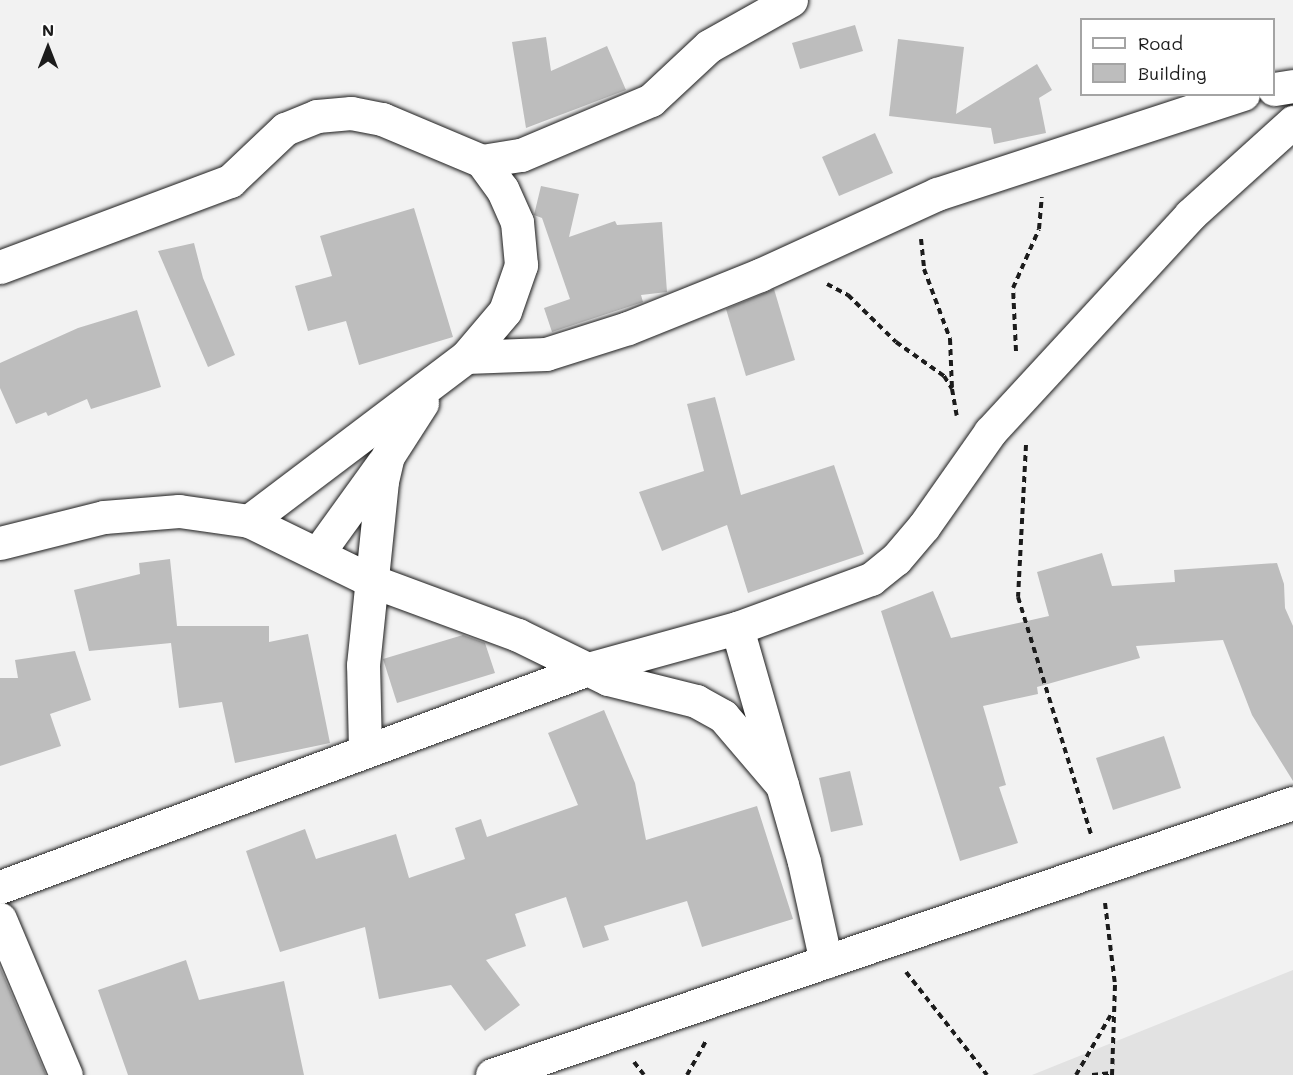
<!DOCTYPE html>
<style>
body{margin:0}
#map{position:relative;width:1293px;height:1075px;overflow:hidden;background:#f2f2f2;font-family:Mali,sans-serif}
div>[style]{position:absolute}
.built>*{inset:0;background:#e2e2e2}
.building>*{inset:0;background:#bdbdbd}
.path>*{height:4px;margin-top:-2px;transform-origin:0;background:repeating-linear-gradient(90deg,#1c1c1c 0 6px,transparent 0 10.5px)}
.roads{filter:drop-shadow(0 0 2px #1c1c1c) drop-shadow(0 0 2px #1c1c1c)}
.street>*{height:33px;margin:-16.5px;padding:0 16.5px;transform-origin:16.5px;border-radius:16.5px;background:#fff}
.secondary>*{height:33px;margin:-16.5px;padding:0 16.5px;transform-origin:16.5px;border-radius:16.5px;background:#fff}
span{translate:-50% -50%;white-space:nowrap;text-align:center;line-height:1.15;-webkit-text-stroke:6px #fff;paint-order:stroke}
.legend{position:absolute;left:1080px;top:18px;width:195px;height:78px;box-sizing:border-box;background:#fff;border:2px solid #a4a4a4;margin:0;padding:8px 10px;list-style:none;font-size:18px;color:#1c1c1c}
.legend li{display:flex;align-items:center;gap:12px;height:30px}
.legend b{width:30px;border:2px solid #a4a4a4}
.north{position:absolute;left:18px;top:18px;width:60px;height:60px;-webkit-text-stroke:4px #fff;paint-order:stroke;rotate:0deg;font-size:16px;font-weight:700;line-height:24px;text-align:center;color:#1c1c1c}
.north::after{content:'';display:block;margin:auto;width:21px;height:27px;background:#1c1c1c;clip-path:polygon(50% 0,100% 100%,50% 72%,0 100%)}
</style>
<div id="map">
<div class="built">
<div style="clip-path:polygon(1293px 970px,1293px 1075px,1032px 1075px)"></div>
</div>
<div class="building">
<div style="clip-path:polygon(855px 25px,863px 51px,800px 69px,792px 43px)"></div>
<div style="clip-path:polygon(546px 37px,551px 71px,607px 46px,626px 90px,526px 128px,512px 42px)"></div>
<div style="clip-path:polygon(898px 39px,964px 47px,956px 114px,1037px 64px,1052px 90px,1039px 98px,1046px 133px,994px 144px,991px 128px,889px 116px)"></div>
<div style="clip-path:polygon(875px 133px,893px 173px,839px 196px,822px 157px)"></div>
<div style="clip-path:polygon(541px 186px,579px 194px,569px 237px,615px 221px,617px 225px,662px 222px,667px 292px,641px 295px,643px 302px,552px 332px,544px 308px,570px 299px,542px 218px,534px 215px)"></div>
<div style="clip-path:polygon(414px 208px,453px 337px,359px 365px,346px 321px,308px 331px,295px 286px,332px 276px,320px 236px)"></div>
<div style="clip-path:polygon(194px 243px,203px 278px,235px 355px,208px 367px,158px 251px)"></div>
<div style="clip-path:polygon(774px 289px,795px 360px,746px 376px,726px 309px)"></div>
<div style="clip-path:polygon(137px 310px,161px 387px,91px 409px,87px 399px,48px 416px,46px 412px,16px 424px,0 388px,0 363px,78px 328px)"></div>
<div style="clip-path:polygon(715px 397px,741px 495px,834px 465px,864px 554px,748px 593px,727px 525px,662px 551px,639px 492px,704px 471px,687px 404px)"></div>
<div style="clip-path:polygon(1102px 553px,1112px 586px,1175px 582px,1174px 570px,1277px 563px,1284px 584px,1285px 608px,1293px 626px,1293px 781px,1252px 715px,1223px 640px,1136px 646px,1140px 658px,1037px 687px,1038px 694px,983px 706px,1006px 785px,999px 787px,1018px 843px,960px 861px,881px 611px,933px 591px,951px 638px,1049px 616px,1037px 572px)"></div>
<div style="clip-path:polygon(170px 559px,177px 626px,269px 626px,269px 642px,308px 634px,330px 743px,235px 763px,222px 702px,179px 708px,171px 643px,89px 651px,74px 590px,140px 574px,139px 563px)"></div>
<div style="clip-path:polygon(463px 635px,485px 643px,495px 673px,397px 703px,383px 659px)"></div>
<div style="clip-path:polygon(75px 651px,91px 700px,50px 714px,61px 746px,0 766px,0 678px,18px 678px,15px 660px)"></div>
<div style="clip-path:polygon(604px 710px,635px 783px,646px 840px,757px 806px,793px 919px,702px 947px,687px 901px,604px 926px,609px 940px,583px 948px,566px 897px,515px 914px,526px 946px,486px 960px,520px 1005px,485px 1031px,451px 985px,379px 999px,365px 927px,280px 952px,246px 851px,305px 829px,316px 859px,396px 834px,409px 878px,465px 859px,455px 828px,481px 819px,487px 837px,578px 805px,548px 733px)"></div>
<div style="clip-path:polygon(1164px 736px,1181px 788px,1113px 810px,1096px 758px)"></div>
<div style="clip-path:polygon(850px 771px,863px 825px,831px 832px,819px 778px)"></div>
<div style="clip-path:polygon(186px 960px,199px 1000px,284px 981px,304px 1075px,128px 1075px,98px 990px)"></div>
<div style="clip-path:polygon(0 967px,46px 1075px,0 1075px)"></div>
</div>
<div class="path">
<div style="left:921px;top:239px;width:30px;rotate:84deg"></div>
<div style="left:924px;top:269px;width:75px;rotate:69.6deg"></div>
<div style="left:950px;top:339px;width:49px;rotate:87.7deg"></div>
<div style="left:827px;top:284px;width:24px;rotate:28deg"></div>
<div style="left:848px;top:295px;width:67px;rotate:44.4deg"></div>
<div style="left:896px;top:342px;width:59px;rotate:35.3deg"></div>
<div style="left:944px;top:376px;width:15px;rotate:58deg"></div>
<div style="left:952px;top:389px;width:27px;rotate:80deg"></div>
<div style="left:1016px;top:351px;width:63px;rotate:-92.7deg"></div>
<div style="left:1013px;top:288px;width:64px;rotate:-66.2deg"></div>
<div style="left:1039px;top:229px;width:32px;rotate:-85deg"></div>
<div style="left:1026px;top:445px;width:152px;rotate:93deg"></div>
<div style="left:1018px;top:597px;width:251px;rotate:72.9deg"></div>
<div style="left:1105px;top:903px;width:83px;rotate:83deg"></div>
<div style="left:1115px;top:985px;width:90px;rotate:91.9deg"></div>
<div style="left:906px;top:972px;width:131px;rotate:51.8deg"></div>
<div style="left:634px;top:1062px;width:16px;rotate:52deg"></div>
<div style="left:687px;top:1075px;width:41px;rotate:-60.9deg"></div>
<div style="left:1076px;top:1075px;width:72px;rotate:-59.9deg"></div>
<div style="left:1092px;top:1075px;width:20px;rotate:-6deg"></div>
</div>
<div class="roads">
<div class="street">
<div style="left:1274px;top:89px;width:19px;rotate:-9deg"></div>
<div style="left:0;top:267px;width:246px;rotate:-20.5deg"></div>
<div style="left:230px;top:181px;width:76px;rotate:-43.4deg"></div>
<div style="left:285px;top:129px;width:35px;rotate:-22deg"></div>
<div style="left:317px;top:116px;width:34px;rotate:-5deg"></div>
<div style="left:351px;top:113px;width:32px;rotate:11deg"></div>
<div style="left:382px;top:119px;width:108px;rotate:22.8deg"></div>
<div style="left:482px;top:161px;width:39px;rotate:-9deg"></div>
<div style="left:521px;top:155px;width:141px;rotate:-22.9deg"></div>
<div style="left:651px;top:100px;width:79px;rotate:-43deg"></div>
<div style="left:709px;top:46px;width:94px;rotate:-29.3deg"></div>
<div style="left:466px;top:357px;width:80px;rotate:-2.1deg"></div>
<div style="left:546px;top:354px;width:86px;rotate:-17.6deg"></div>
<div style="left:628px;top:328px;width:142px;rotate:-21.9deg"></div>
<div style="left:760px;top:275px;width:195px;rotate:-24.6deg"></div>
<div style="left:937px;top:194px;width:322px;rotate:-18.1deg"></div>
<div style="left:249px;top:521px;width:272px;rotate:-37.1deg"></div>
<div style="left:466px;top:357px;width:60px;rotate:-49.7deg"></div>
<div style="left:505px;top:311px;width:49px;rotate:-70.8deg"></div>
<div style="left:521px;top:265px;width:43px;rotate:-95.3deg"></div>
<div style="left:517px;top:222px;width:36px;rotate:-114deg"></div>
<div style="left:502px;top:189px;width:34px;rotate:-126deg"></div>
<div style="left:0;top:543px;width:107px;rotate:-14deg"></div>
<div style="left:104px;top:517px;width:75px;rotate:-4.6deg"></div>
<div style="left:179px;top:511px;width:71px;rotate:8.1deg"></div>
<div style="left:249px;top:521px;width:137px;rotate:26deg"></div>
<div style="left:372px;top:581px;width:156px;rotate:20.3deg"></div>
<div style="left:518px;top:635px;width:100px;rotate:26.1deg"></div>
<div style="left:608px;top:679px;width:91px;rotate:14deg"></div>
<div style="left:696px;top:701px;width:31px;rotate:29deg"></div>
<div style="left:723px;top:716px;width:91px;rotate:49.5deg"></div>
<div style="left:318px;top:553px;width:111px;rotate:-54.2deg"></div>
<div style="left:737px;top:628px;width:243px;rotate:74deg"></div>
<div style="left:804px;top:862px;width:102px;rotate:77.6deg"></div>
<div style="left:365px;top:750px;width:85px;rotate:-91.3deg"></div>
<div style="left:363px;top:665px;width:185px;rotate:-84.1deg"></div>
<div style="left:382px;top:481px;width:26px;rotate:-77deg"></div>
<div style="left:388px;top:456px;width:63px;rotate:-57.3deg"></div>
<div style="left:0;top:887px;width:627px;rotate:-20.34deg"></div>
<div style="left:588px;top:669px;width:155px;rotate:-15.4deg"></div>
<div style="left:737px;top:628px;width:143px;rotate:-20.1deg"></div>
<div style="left:871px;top:579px;width:32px;rotate:-39deg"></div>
<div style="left:896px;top:559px;width:43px;rotate:-49.7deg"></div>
<div style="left:924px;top:526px;width:115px;rotate:-54.9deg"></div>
<div style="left:990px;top:432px;width:295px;rotate:-47.3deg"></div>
<div style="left:1190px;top:215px;width:139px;rotate:-42.1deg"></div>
<div style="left:0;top:919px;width:169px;rotate:67.1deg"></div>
</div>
<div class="secondary">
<div style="left:492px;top:1075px;width:846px;rotate:-18.76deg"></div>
</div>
</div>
<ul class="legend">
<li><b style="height:8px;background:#fff"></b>Road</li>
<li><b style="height:16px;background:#bdbdbd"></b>Building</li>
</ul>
<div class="north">N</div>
</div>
